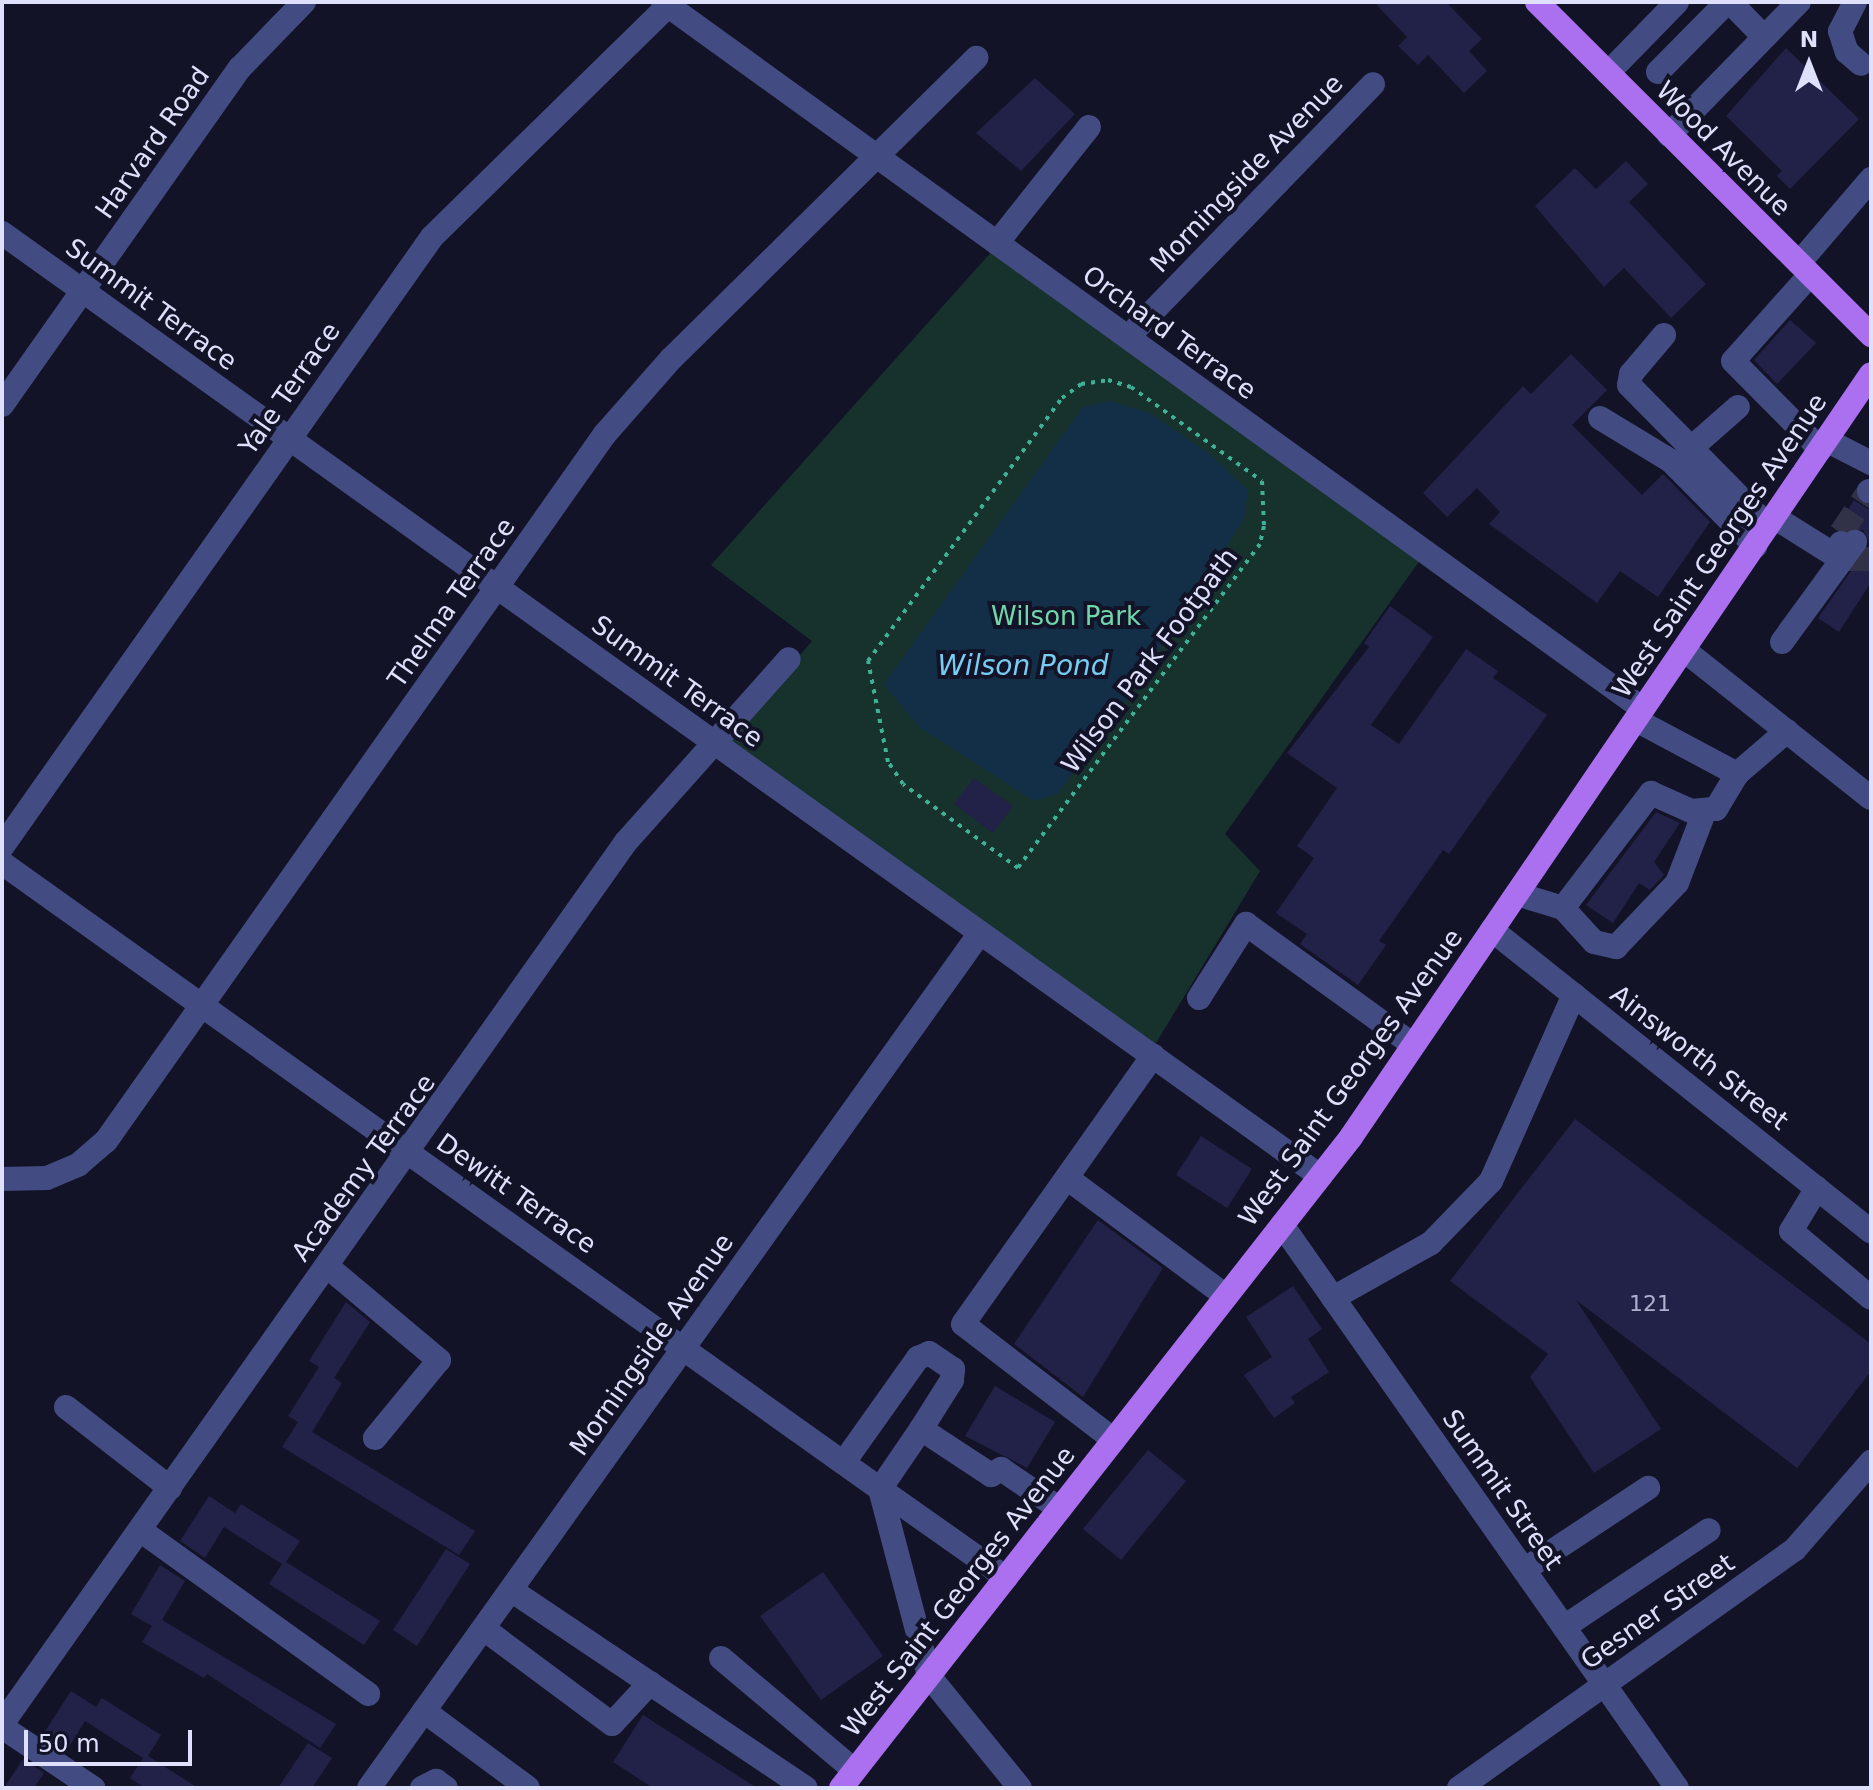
<!DOCTYPE html>
<style>
body{margin:0}
#map{position:relative;width:1873px;height:1790px;overflow:hidden;background:#131328;font-family:"DejaVu Sans",sans-serif}
div>[style]{position:absolute}
.green>*{inset:0;background:#17322c}
.water>*{inset:0;background:#132f47}
.building>*{inset:0;background:#222147}
.minor-tunnel>*{height:24px;margin-top:-12px;transform-origin:0;background:repeating-linear-gradient(90deg,#313248 0 24px,transparent 0 36px)}
.path>*{height:4px;margin-top:-2px;transform-origin:0;background:repeating-linear-gradient(90deg,#3db095 0 4px,transparent 0 10px)}
.minor>*{height:24px;margin:-12px;padding:0 12px;transform-origin:12px;border-radius:12px;background:#434c82}
.major>*{height:24px;margin:-12px;padding:0 12px;transform-origin:12px;border-radius:12px;background:#aa70f0}
span{translate:-50% -50%;white-space:nowrap;text-align:center;line-height:1.15;-webkit-text-stroke:8px #131328;paint-order:stroke}
.number-label{font-size:22px;color:#afb0cf}
.number-label span{-webkit-text-stroke-width:0}
.street-label{font-size:26px;color:#dee0fc}
.park-label{font-size:26px;color:#70d6ab}
.water-label{font-size:28px;color:#77cdf1;font-style:italic}
.frame{position:absolute;inset:0;border:4px solid #dee0fc;pointer-events:none}
.north{position:absolute;left:1769px;top:24px;width:80px;height:80px;-webkit-text-stroke:6px #131328;paint-order:stroke;rotate:0deg;font-size:22px;font-weight:700;line-height:32px;text-align:center;color:#dee0fc}
.north::after{content:'';display:block;margin:auto;width:28px;height:36px;background:#dee0fc;clip-path:polygon(50% 0,100% 100%,50% 72%,0 100%)}
.scale{position:absolute;left:24px;top:1730px;width:168px;height:36px;box-sizing:border-box;border:4px solid #dee0fc;border-top:0;padding-left:10px;font-size:24px;line-height:28px;white-space:nowrap;color:#dee0fc;-webkit-text-stroke:6px #131328;paint-order:stroke}
</style>
<div id="map">
<div class="green">
<div style="clip-path:polygon(994px 249px,1423px 556px,1225px 834px,1260px 871px,1153px 1048px,724px 744px,812px 641px,711px 565px)"></div>
</div>
<div class="water">
<div style="clip-path:polygon(1110px 401px,1149px 413px,1207px 452px,1248px 490px,1244px 519px,1112px 721px,1057px 794px,1034px 801px,919px 727px,884px 684px,1083px 407px)"></div>
</div>
<div class="building">
<div style="clip-path:polygon(1374px 2px,1446px 2px,1482px 39px,1469px 51px,1487px 71px,1464px 93px,1428px 55px,1418px 65px,1398px 46px,1407px 37px)"></div>
<div style="clip-path:polygon(1786px 48px,1859px 119px,1790px 189px,1777px 176px,1782px 171px,1726px 116px)"></div>
<div style="clip-path:polygon(1035px 78px,1075px 114px,1021px 171px,976px 133px)"></div>
<div style="clip-path:polygon(1626px 161px,1648px 184px,1629px 202px,1706px 284px,1671px 318px,1624px 268px,1604px 287px,1535px 206px,1575px 168px,1596px 189px)"></div>
<div style="clip-path:polygon(1790px 320px,1816px 343px,1777px 384px,1754px 360px)"></div>
<div style="clip-path:polygon(1571px 354px,1607px 390px,1572px 425px,1642px 495px,1663px 474px,1710px 522px,1658px 597px,1620px 571px,1597px 603px,1489px 524px,1500px 512px,1477px 488px,1447px 517px,1423px 493px,1523px 386px,1531px 394px)"></div>
<div style="clip-path:polygon(1854px 500px,1871px 511px,1871px 582px,1839px 632px,1818px 618px,1870px 544px,1863px 530px,1835px 530px)"></div>
<div style="clip-path:polygon(1390px 606px,1433px 637px,1371px 725px,1399px 744px,1466px 649px,1498px 671px,1493px 678px,1547px 715px,1449px 854px,1443px 850px,1379px 941px,1386px 945px,1358px 985px,1300px 944px,1307px 934px,1276px 913px,1314px 858px,1297px 846px,1337px 788px,1287px 753px,1369px 647px,1364px 643px)"></div>
<div style="clip-path:polygon(974px 778px,1013px 806px,993px 833px,954px 804px)"></div>
<div style="clip-path:polygon(1656px 812px,1680px 823px,1654px 862px,1664px 875px,1650px 890px,1639px 883px,1613px 923px,1586px 905px)"></div>
<div style="clip-path:polygon(1575px 1119px,1871px 1344px,1871px 1371px,1797px 1468px,1576px 1300px,1661px 1429px,1594px 1473px,1530px 1377px,1548px 1354px,1450px 1281px)"></div>
<div style="clip-path:polygon(1201px 1136px,1252px 1169px,1227px 1208px,1176px 1175px)"></div>
<div style="clip-path:polygon(1098px 1220px,1163px 1268px,1083px 1397px,1014px 1344px)"></div>
<div style="clip-path:polygon(1293px 1286px,1322px 1329px,1308px 1339px,1329px 1372px,1291px 1397px,1295px 1403px,1274px 1418px,1244px 1375px,1272px 1357px,1246px 1317px)"></div>
<div style="clip-path:polygon(346px 1302px,370px 1322px,334px 1378px,342px 1383px,312px 1432px,475px 1531px,459px 1555px,282px 1447px,298px 1422px,288px 1416px,319px 1367px,309px 1361px)"></div>
<div style="clip-path:polygon(995px 1386px,1055px 1422px,1027px 1468px,965px 1436px)"></div>
<div style="clip-path:polygon(1148px 1450px,1186px 1481px,1121px 1560px,1083px 1529px)"></div>
<div style="clip-path:polygon(209px 1496px,235px 1513px,241px 1504px,300px 1541px,286px 1562px,380px 1621px,364px 1645px,269px 1584px,282px 1564px,224px 1527px,205px 1558px,180px 1541px)"></div>
<div style="clip-path:polygon(446px 1549px,470px 1564px,417px 1646px,393px 1630px)"></div>
<div style="clip-path:polygon(160px 1565px,185px 1581px,162px 1620px,336px 1724px,320px 1748px,207px 1674px,204px 1678px,142px 1642px,152px 1626px,131px 1614px)"></div>
<div style="clip-path:polygon(823px 1572px,883px 1656px,821px 1700px,760px 1616px)"></div>
<div style="clip-path:polygon(71px 1691px,96px 1707px,102px 1698px,161px 1735px,148px 1756px,198px 1788px,145px 1788px,130px 1778px,143px 1758px,85px 1721px,66px 1752px,42px 1736px)"></div>
<div style="clip-path:polygon(643px 1715px,757px 1788px,653px 1788px,613px 1762px)"></div>
<div style="clip-path:polygon(308px 1743px,332px 1758px,312px 1788px,278px 1788px)"></div>
<div style="clip-path:polygon(23px 1759px,44px 1773px,34px 1788px,4px 1788px)"></div>
</div>
<div class="minor-tunnel">
<div style="left:1841px;top:533px;width:50px;rotate:-56.3deg"></div>
<div style="left:1845px;top:559px;width:26px"></div>
</div>
<div class="path">
<div style="left:1108px;top:380px;width:24px;rotate:17deg"></div>
<div style="left:1131px;top:387px;width:161px;rotate:35.7deg"></div>
<div style="left:1262px;top:481px;width:45px;rotate:87.5deg"></div>
<div style="left:1264px;top:526px;width:18px;rotate:103deg"></div>
<div style="left:1260px;top:544px;width:404px;rotate:126.8deg"></div>
<div style="left:1018px;top:868px;width:142px;rotate:-143.9deg"></div>
<div style="left:903px;top:784px;width:27px;rotate:-124deg"></div>
<div style="left:888px;top:762px;width:103px;rotate:-101.2deg"></div>
<div style="left:868px;top:661px;width:327px;rotate:-53.6deg"></div>
<div style="left:1062px;top:398px;width:24px;rotate:-36deg"></div>
<div style="left:1081px;top:384px;width:27px;rotate:-8deg"></div>
</div>
<div class="minor">
<div style="left:663px;top:2px;width:1208px;rotate:35.81deg"></div>
<div style="left:1730px;top:2px;width:49px;rotate:45.8deg"></div>
<div style="left:1855px;top:2px;width:33px;rotate:117deg"></div>
<div style="left:1840px;top:31px;width:22px;rotate:72deg"></div>
<div style="left:1847px;top:52px;width:18px;rotate:41deg"></div>
<div style="left:1658px;top:72px;width:98px;rotate:-45.4deg"></div>
<div style="left:1608px;top:73px;width:99px;rotate:-45.8deg"></div>
<div style="left:1669px;top:135px;width:186px;rotate:-45.7deg"></div>
<div style="left:2px;top:233px;width:1621px;rotate:35.58deg"></div>
<div style="left:997px;top:243px;width:148px;rotate:-51.6deg"></div>
<div style="left:1799px;top:263px;width:111px;rotate:-49.4deg"></div>
<div style="left:1810px;top:275px;width:115px;rotate:131.8deg"></div>
<div style="left:1733px;top:361px;width:124px;rotate:45.3deg"></div>
<div style="left:1664px;top:335px;width:51px;rotate:130.2deg"></div>
<div style="left:1631px;top:374px;width:11px;rotate:100deg"></div>
<div style="left:1629px;top:385px;width:198px;rotate:45.4deg"></div>
<div style="left:1128px;top:337px;width:352px;rotate:-45.9deg"></div>
<div style="left:2px;top:405px;width:413px;rotate:-54.8deg"></div>
<div style="left:240px;top:68px;width:92px;rotate:-45.9deg"></div>
<div style="left:1600px;top:418px;width:83px;rotate:31.2deg"></div>
<div style="left:1671px;top:461px;width:120px;rotate:45.3deg"></div>
<div style="left:1826px;top:440px;width:51px;rotate:27.1deg"></div>
<div style="left:1689px;top:450px;width:65px;rotate:-41.3deg"></div>
<div style="left:1869px;top:491px;width:2px"></div>
<div style="left:1774px;top:517px;width:79px;rotate:32.1deg"></div>
<div style="left:1841px;top:559px;width:16px;rotate:-90deg"></div>
<div style="left:1782px;top:642px;width:124px;rotate:-53.9deg"></div>
<div style="left:1684px;top:650px;width:238px;rotate:38.4deg"></div>
<div style="left:1636px;top:720px;width:115px;rotate:28.1deg"></div>
<div style="left:1737px;top:774px;width:66px;rotate:-40.7deg"></div>
<div style="left:2px;top:847px;width:746px;rotate:-54.82deg"></div>
<div style="left:432px;top:237px;width:336px;rotate:-44.4deg"></div>
<div style="left:2px;top:863px;width:1078px;rotate:35.49deg"></div>
<div style="left:880px;top:1489px;width:193px;rotate:75.3deg"></div>
<div style="left:929px;top:1676px;width:144px;rotate:50.9deg"></div>
<div style="left:1517px;top:894px;width:48px;rotate:16.9deg"></div>
<div style="left:1563px;top:908px;width:46px;rotate:47.6deg"></div>
<div style="left:1594px;top:942px;width:23px;rotate:13deg"></div>
<div style="left:1616px;top:947px;width:88px;rotate:-46.4deg"></div>
<div style="left:1677px;top:883px;width:78px;rotate:-69deg"></div>
<div style="left:1563px;top:908px;width:145px;rotate:-52.6deg"></div>
<div style="left:1651px;top:793px;width:44px;rotate:24.2deg"></div>
<div style="left:1691px;top:811px;width:25px;rotate:-5deg"></div>
<div style="left:1716px;top:809px;width:41px;rotate:-59deg"></div>
<div style="left:1492px;top:930px;width:484px;rotate:38.5deg"></div>
<div style="left:1199px;top:998px;width:88px;rotate:-57.6deg"></div>
<div style="left:1246px;top:924px;width:206px;rotate:35.9deg"></div>
<div style="left:1067px;top:1178px;width:198px;rotate:36.6deg"></div>
<div style="left:2px;top:1179px;width:45px;rotate:-1.3deg"></div>
<div style="left:47px;top:1178px;width:34px;rotate:-23deg"></div>
<div style="left:78px;top:1165px;width:37px;rotate:-41deg"></div>
<div style="left:106px;top:1141px;width:865px;rotate:-54.79deg"></div>
<div style="left:605px;top:434px;width:100px;rotate:-48.7deg"></div>
<div style="left:671px;top:359px;width:429px;rotate:-44.6deg"></div>
<div style="left:1817px;top:1188px;width:50px;rotate:121.2deg"></div>
<div style="left:1791px;top:1231px;width:104px;rotate:39.9deg"></div>
<div style="left:1282px;top:1225px;width:688px;rotate:54.95deg"></div>
<div style="left:328px;top:1267px;width:145px;rotate:40deg"></div>
<div style="left:439px;top:1360px;width:101px;rotate:129.4deg"></div>
<div style="left:1333px;top:1298px;width:112px;rotate:-29.3deg"></div>
<div style="left:1431px;top:1243px;width:86px;rotate:-45.9deg"></div>
<div style="left:1491px;top:1181px;width:204px;rotate:-66deg"></div>
<div style="left:66px;top:1407px;width:132px;rotate:37.9deg"></div>
<div style="left:921px;top:1429px;width:73px;rotate:124.3deg"></div>
<div style="left:880px;top:1489px;width:154px;rotate:35.2deg"></div>
<div style="left:1114px;top:1440px;width:190px;rotate:-142.5deg"></div>
<div style="left:963px;top:1324px;width:329px;rotate:-54.7deg"></div>
<div style="left:844px;top:1462px;width:128px;rotate:-54.6deg"></div>
<div style="left:918px;top:1358px;width:12px;rotate:-24deg"></div>
<div style="left:929px;top:1353px;width:29px;rotate:34deg"></div>
<div style="left:953px;top:1369px;width:11px;rotate:95deg"></div>
<div style="left:952px;top:1380px;width:58px;rotate:122.3deg"></div>
<div style="left:921px;top:1429px;width:84px;rotate:33.3deg"></div>
<div style="left:991px;top:1475px;width:12px;rotate:-31deg"></div>
<div style="left:1001px;top:1469px;width:71px;rotate:34.1deg"></div>
<div style="left:140px;top:1530px;width:281px;rotate:35.7deg"></div>
<div style="left:1524px;top:1570px;width:149px;rotate:-33.5deg"></div>
<div style="left:511px;top:1590px;width:355px;rotate:33.9deg"></div>
<div style="left:1564px;top:1627px;width:174px;rotate:-33.8deg"></div>
<div style="left:484px;top:1629px;width:159px;rotate:36.6deg"></div>
<div style="left:612px;top:1724px;width:56px;rotate:-47.2deg"></div>
<div style="left:721px;top:1658px;width:174px;rotate:40.1deg"></div>
<div style="left:424px;top:1711px;width:129px;rotate:36.5deg"></div>
<div style="left:2px;top:1724px;width:1079px;rotate:-54.73deg"></div>
<div style="left:625px;top:843px;width:246px;rotate:-48.3deg"></div>
<div style="left:2px;top:1727px;width:110px;rotate:33.8deg"></div>
<div style="left:369px;top:1788px;width:1051px;rotate:-54.45deg"></div>
<div style="left:422px;top:1788px;width:16px;rotate:-27deg"></div>
<div style="left:436px;top:1781px;width:12px;rotate:35deg"></div>
<div style="left:1459px;top:1788px;width:412px;rotate:-35.4deg"></div>
<div style="left:1795px;top:1549px;width:116px;rotate:-48.9deg"></div>
</div>
<div class="major">
<div style="left:1537px;top:2px;width:472px;rotate:44.9deg"></div>
<div style="left:841px;top:1788px;width:827px;rotate:-51.92deg"></div>
<div style="left:1351px;top:1137px;width:923px;rotate:-55.72deg"></div>
</div>
<div class="number-label">
<span style="left:1650px;top:1304px">121</span>
</div>
<div class="street-label">
<span style="left:153px;top:143px;rotate:-55deg">Harvard Road</span>
<span style="left:1723px;top:149px;rotate:45deg">Wood Avenue</span>
<span style="left:1247px;top:174px;rotate:-46deg">Morningside Avenue</span>
<span style="left:151px;top:305px;rotate:36deg">Summit Terrace</span>
<span style="left:1169px;top:333px;rotate:36deg">Orchard Terrace</span>
<span style="left:290px;top:389px;rotate:-55deg">Yale Terrace</span>
<span style="left:1720px;top:546px;rotate:-56deg">West Saint Georges Avenue</span>
<span style="left:452px;top:603px;rotate:-55deg">Thelma Terrace</span>
<span style="left:1150px;top:661px;rotate:-53deg">Wilson Park Footpath</span>
<span style="left:677px;top:682px;rotate:36deg">Summit Terrace</span>
<span style="left:1699px;top:1058px;rotate:38deg">Ainsworth Street</span>
<span style="left:1351px;top:1078px;rotate:-54deg">West Saint Georges Avenue</span>
<span style="left:364px;top:1168px;rotate:-54deg">Academy Terrace</span>
<span style="left:516px;top:1194px;rotate:35deg">Dewitt Terrace</span>
<span style="left:652px;top:1345px;rotate:-55deg">Morningside Avenue</span>
<span style="left:1502px;top:1490px;rotate:55deg">Summit Street</span>
<span style="left:959px;top:1592px;rotate:-52deg">West Saint Georges Avenue</span>
<span style="left:1658px;top:1612px;rotate:-35deg">Gesner Street</span>
</div>
<div class="park-label">
<span style="left:1066px;top:617px">Wilson Park</span>
</div>
<div class="water-label">
<span style="left:1023px;top:666px">Wilson Pond</span>
</div>
<div class="frame"></div>
<div class="north">N</div>
<div class="scale">50 m</div>
</div>
